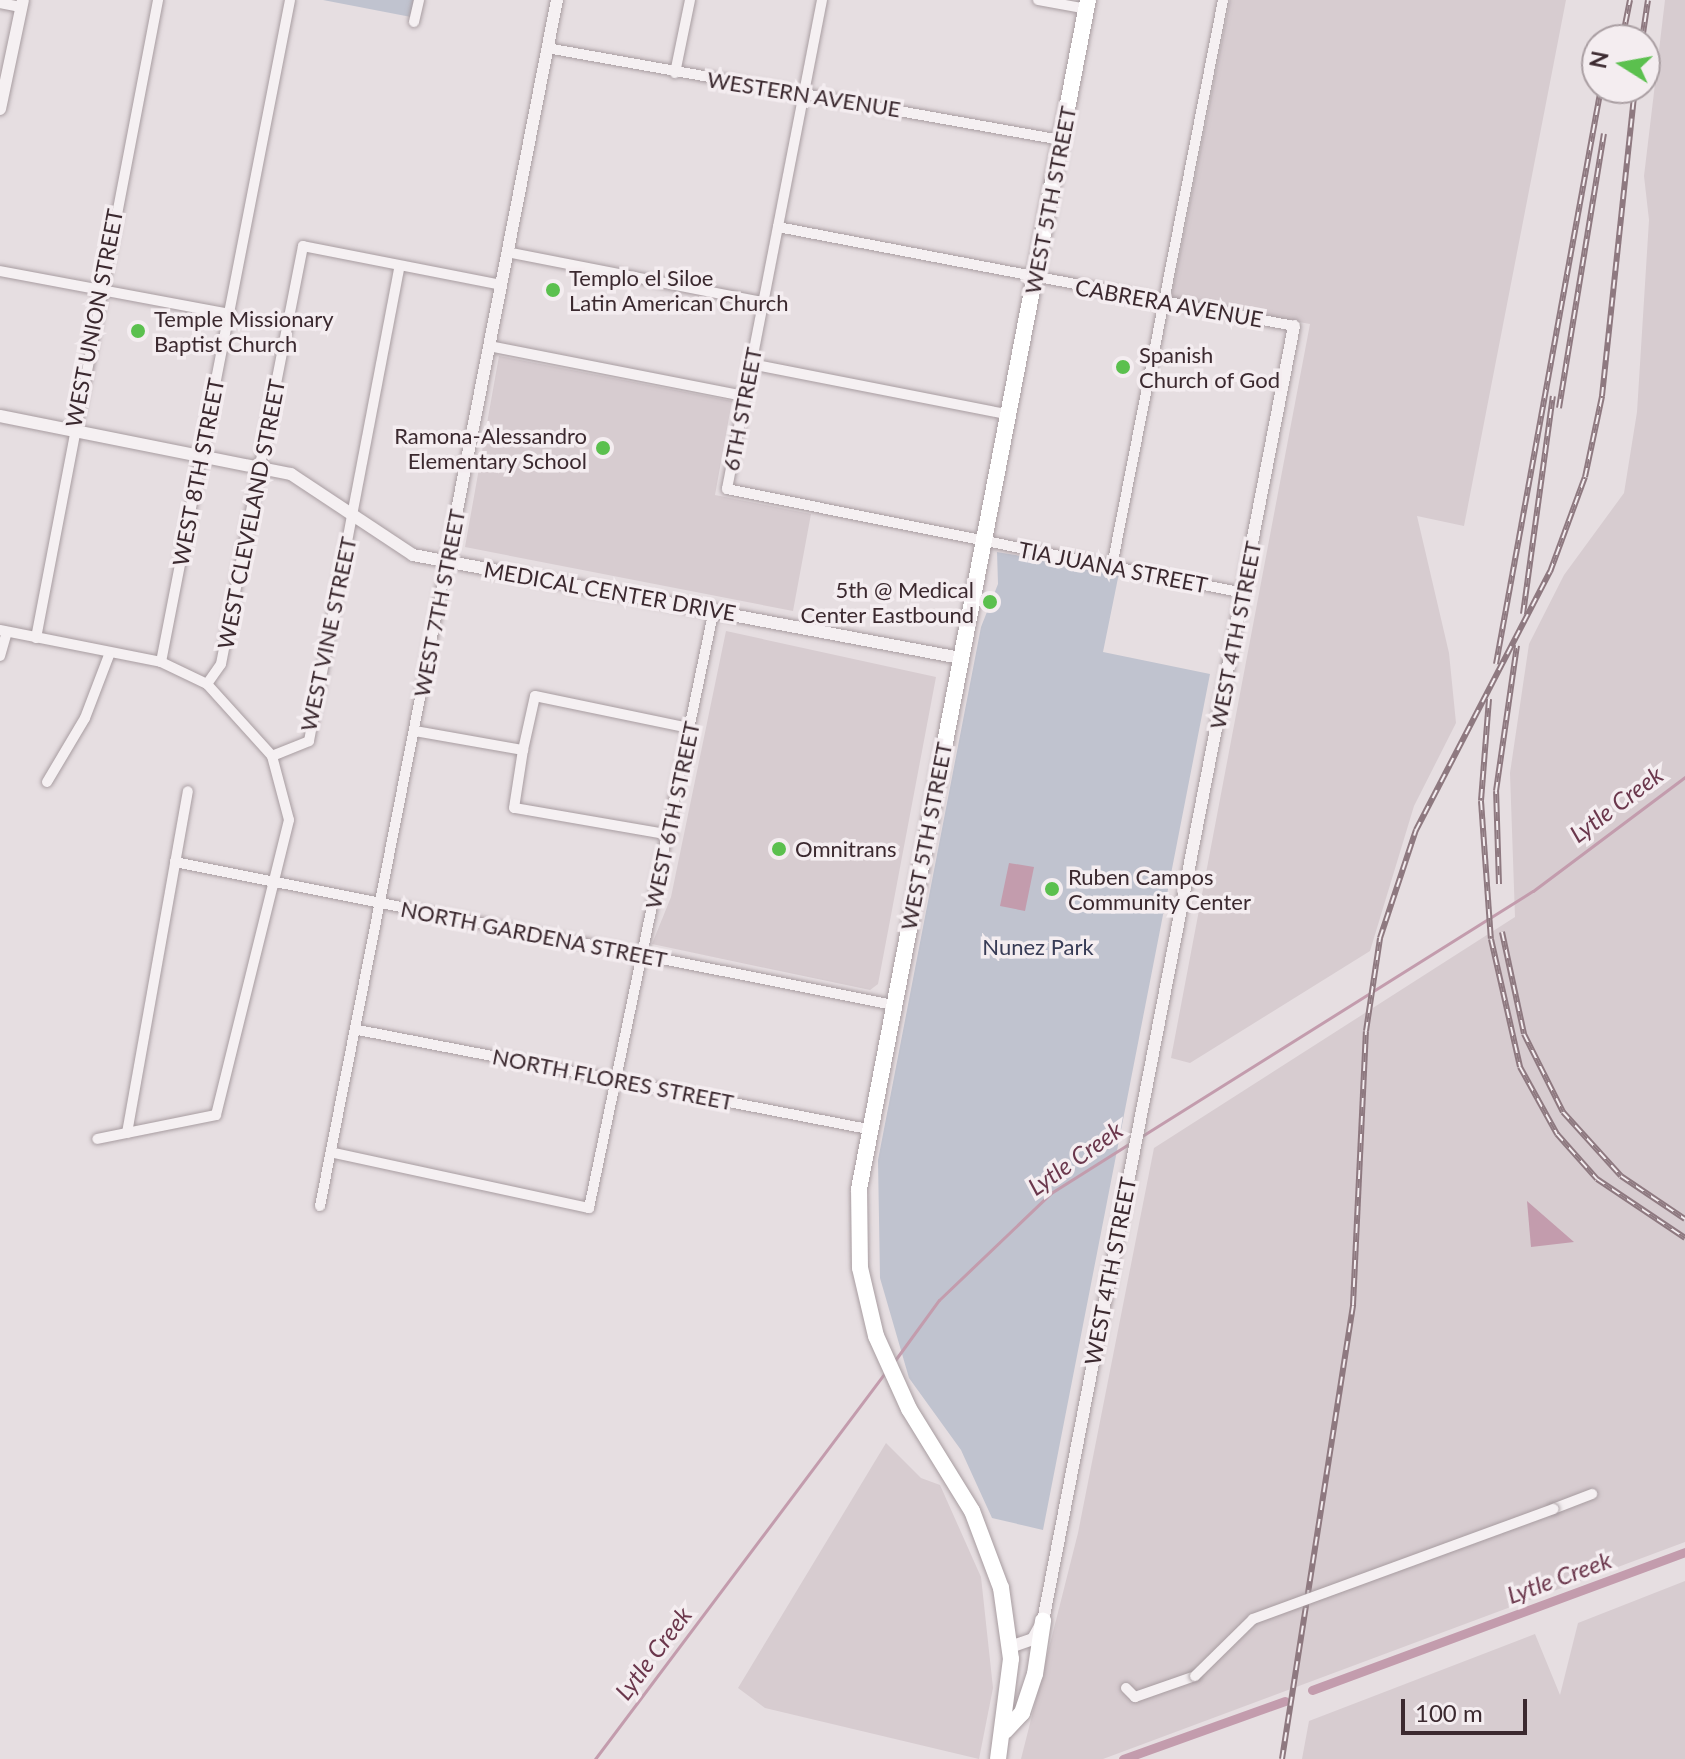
<!DOCTYPE html>
<style>
body{margin:0}
#map{position:relative;width:1685px;height:1759px;overflow:hidden;background:#e6dee1;font-family:Lato,sans-serif}
div>[style]{position:absolute}
.built>*{inset:0;background:#d7ccd0}
.green>*{inset:0;background:#c0c3cf}
.water>*{inset:0;background:#c39cad}
.stream>*{height:3px;margin:-1.5px;padding:0 1.5px;transform-origin:1.5px;border-radius:1.5px;background:#c39cad}
.canal>*{height:9px;margin:-4.5px;padding:0 4.5px;transform-origin:4.5px;border-radius:4.5px;background:#c39cad}
.roads{filter:drop-shadow(0 0 2px #a89da1) drop-shadow(0 0 2px #a89da1)}
.minor>*{height:10px;margin:-5px;padding:0 5px;transform-origin:5px;border-radius:5px;background:#f5f0f2}
.tertiary>*{height:12px;margin:-6px;padding:0 6px;transform-origin:6px;border-radius:6px;background:#f5f0f2}
.primary>*{height:16px;margin:-8px;padding:0 8px;transform-origin:8px;border-radius:8px;background:#fff}
.rail>*{height:6px;margin-top:-3px;transform-origin:0;background:repeating-linear-gradient(90deg,#f4edf0 0 9px,#8e7980 0 18px);box-sizing:border-box;border-block:2px solid #8e7980}
.bridges{filter:drop-shadow(0 0 2px #a89da1) drop-shadow(0 0 2px #a89da1)}
.minor-bridge>*{height:10px;margin:-5px;padding:0 5px;transform-origin:5px;border-radius:5px;background:#f5f0f2}
.dots>*{width:22px;height:22px;translate:-50% -50%;box-sizing:border-box;border:4px solid #f4edf0;border-radius:50%}
span{translate:-50% -50%;white-space:nowrap;text-align:center;line-height:1.15;-webkit-text-stroke:7px #f4edf0;paint-order:stroke}
.street-label{font-size:22px;color:#3b292f}
.poi-label{font-size:22px;color:#3b292f}
.left{translate:0 -50%;text-align:left}
.right{translate:-100% -50%;text-align:right}
.park-label{font-size:22px;color:#383c56}
.water-label{font-size:24px;color:#6b374c;font-style:italic}
.north{position:absolute;left:1581px;top:24px;width:80px;height:80px;box-sizing:border-box;background:#f4edf0;border:2px solid #aa9fa3;border-radius:50%;rotate:281deg;font-size:22px;font-weight:700;line-height:32px;text-align:center;color:#3b292f}
.north::after{content:'';display:block;margin:auto;width:28px;height:36px;background:#5bc04e;clip-path:polygon(50% 0,100% 100%,50% 72%,0 100%)}
.scale{position:absolute;left:1401px;top:1699px;width:126px;height:36px;box-sizing:border-box;border:4px solid #3b292f;border-top:0;padding-left:10px;font-size:24px;line-height:28px;white-space:nowrap;color:#3b292f;-webkit-text-stroke:6px #f4edf0;paint-order:stroke}
</style>
<div id="map">
<div class="built">
<div style="clip-path:polygon(1230px 0,1566px 0,1464px 526px,1417px 516px,1449px 653px,1456px 723px,1414px 806px,1370px 951px,1190px 1063px,1171px 1058px,1310px 324px,1171px 299px)"></div>
<div style="clip-path:polygon(1665px 0,1685px 0,1685px 1542px,1103px 1759px,1021px 1759px,1078px 1533px,1154px 1148px,1515px 917px,1510px 773px,1529px 644px,1564px 575px,1624px 493px,1637px 412px,1649px 220px,1644px 176px)"></div>
<div style="clip-path:polygon(499px 356px,732px 401px,715px 495px,811px 514px,793px 611px,465px 547px)"></div>
<div style="clip-path:polygon(726px 631px,936px 677px,878px 984px,870px 990px,652px 944px,671px 897px)"></div>
<div style="clip-path:polygon(886px 1443px,921px 1478px,940px 1485px,981px 1577px,993px 1688px,979px 1759px,765px 1708px,738px 1688px)"></div>
<div style="clip-path:polygon(1685px 1581px,1685px 1759px,1302px 1759px,1309px 1721px,1535px 1634px,1560px 1695px,1578px 1623px)"></div>
</div>
<div class="green">
<div style="clip-path:polygon(323px 0,414px 0,411px 17px)"></div>
<div style="clip-path:polygon(997px 552px,1119px 573px,1103px 652px,1210px 674px,1043px 1530px,992px 1518px,961px 1450px,909px 1378px,880px 1278px,878px 1160px,981px 627px,998px 584px)"></div>
</div>
<div class="water">
<div style="clip-path:polygon(1009px 863px,1034px 867px,1025px 911px,1000px 906px)"></div>
<div style="clip-path:polygon(1527px 1201px,1574px 1242px,1531px 1247px)"></div>
</div>
<div class="stream">
<div style="left:1142px;top:1136px;width:461px;rotate:-32.1deg"></div>
<div style="left:1533px;top:891px;width:190px;rotate:-36.9deg"></div>
<div style="left:893px;top:1363px;width:78px;rotate:-53.9deg"></div>
<div style="left:939px;top:1300px;width:155px;rotate:-43.7deg"></div>
<div style="left:1051px;top:1193px;width:96px;rotate:-32.2deg"></div>
<div style="left:595px;top:1759px;width:484px;rotate:-53.1deg"></div>
</div>
<div class="canal">
<div style="left:1312px;top:1690px;width:398px;rotate:-20.3deg"></div>
<div style="left:1123px;top:1759px;width:172px;rotate:-19.7deg"></div>
</div>
<div class="roads">
<div class="minor">
<div style="left:822px;top:0;width:498px;rotate:101deg"></div>
<div style="left:727px;top:489px;width:527px;rotate:11.37deg"></div>
<div style="left:1038px;top:0;width:50px;rotate:10.4deg"></div>
<div style="left:0;top:3px;width:21px;rotate:11deg"></div>
<div style="left:414px;top:22px;width:23px;rotate:-77deg"></div>
<div style="left:547px;top:48px;width:522px;rotate:10.15deg"></div>
<div style="left:675px;top:73px;width:75px;rotate:-78.4deg"></div>
<div style="left:778px;top:227px;width:525px;rotate:10.86deg"></div>
<div style="left:507px;top:252px;width:261px;rotate:11.1deg"></div>
<div style="left:0;top:271px;width:234px;rotate:10.6deg"></div>
<div style="left:489px;top:346px;width:261px;rotate:11.1deg"></div>
<div style="left:751px;top:364px;width:261px;rotate:11.1deg"></div>
<div style="left:1112px;top:566px;width:577px;rotate:-78.9deg"></div>
<div style="left:0;top:630px;width:164px;rotate:11.2deg"></div>
<div style="left:161px;top:662px;width:51px;rotate:25.6deg"></div>
<div style="left:207px;top:684px;width:97px;rotate:47.9deg"></div>
<div style="left:272px;top:756px;width:66px;rotate:75.1deg"></div>
<div style="left:289px;top:820px;width:304px;rotate:103.9deg"></div>
<div style="left:216px;top:1115px;width:121px;rotate:168.6deg"></div>
<div style="left:36px;top:638px;width:650px;rotate:-79.17deg"></div>
<div style="left:0;top:656px;width:25px;rotate:-74deg"></div>
<div style="left:161px;top:662px;width:674px;rotate:-78.97deg"></div>
<div style="left:207px;top:684px;width:24px;rotate:-55deg"></div>
<div style="left:221px;top:664px;width:426px;rotate:-78.9deg"></div>
<div style="left:303px;top:246px;width:202px;rotate:11.1deg"></div>
<div style="left:415px;top:731px;width:110px;rotate:10deg"></div>
<div style="left:272px;top:756px;width:40px;rotate:-22deg"></div>
<div style="left:309px;top:741px;width:482px;rotate:-79.2deg"></div>
<div style="left:47px;top:782px;width:74px;rotate:-59.3deg"></div>
<div style="left:85px;top:718px;width:67px;rotate:-69.1deg"></div>
<div style="left:671px;top:835px;width:159px;rotate:-170.2deg"></div>
<div style="left:514px;top:808px;width:59px;rotate:-81.2deg"></div>
<div style="left:523px;top:750px;width:55px;rotate:-77.5deg"></div>
<div style="left:535px;top:696px;width:158px;rotate:11.7deg"></div>
<div style="left:175px;top:862px;width:732px;rotate:11.26deg"></div>
<div style="left:358px;top:1030px;width:520px;rotate:10.99deg"></div>
<div style="left:127px;top:1133px;width:347px;rotate:-79.9deg"></div>
<div style="left:334px;top:1153px;width:261px;rotate:12.2deg"></div>
<div style="left:589px;top:1208px;width:612px;rotate:-78.21deg"></div>
<div style="left:320px;top:1206px;width:657px;rotate:-78.86deg"></div>
<div style="left:1553px;top:1509px;width:42px;rotate:-21deg"></div>
<div style="left:1126px;top:1688px;width:13px;rotate:45deg"></div>
<div style="left:1135px;top:1697px;width:64px;rotate:-19.3deg"></div>
</div>
<div class="tertiary">
<div style="left:0;top:109px;width:111px;rotate:-78.1deg"></div>
<div style="left:0;top:416px;width:297px;rotate:11.3deg"></div>
<div style="left:291px;top:474px;width:146px;rotate:33.6deg"></div>
<div style="left:413px;top:555px;width:557px;rotate:10.66deg"></div>
<div style="left:447px;top:561px;width:572px;rotate:-78.91deg"></div>
<div style="left:1010px;top:1647px;width:24px;rotate:-19deg"></div>
<div style="left:1033px;top:1639px;width:21px;rotate:-61deg"></div>
<div style="left:1043px;top:1621px;width:1319px;rotate:-79.03deg"></div>
</div>
<div class="primary">
<div style="left:1005px;top:1731px;width:25px;rotate:-47deg"></div>
<div style="left:1022px;top:1713px;width:41px;rotate:-71.6deg"></div>
<div style="left:1035px;top:1674px;width:54px;rotate:-81.4deg"></div>
<div style="left:998px;top:1759px;width:101px;rotate:-82.6deg"></div>
<div style="left:1011px;top:1659px;width:72px;rotate:-98deg"></div>
<div style="left:1001px;top:1588px;width:82px;rotate:-110.6deg"></div>
<div style="left:972px;top:1511px;width:120px;rotate:-121.7deg"></div>
<div style="left:909px;top:1409px;width:80px;rotate:-114.3deg"></div>
<div style="left:876px;top:1336px;width:70px;rotate:-103.2deg"></div>
<div style="left:860px;top:1268px;width:79px;rotate:-90.7deg"></div>
<div style="left:859px;top:1189px;width:1211px;rotate:-79.1deg"></div>
</div>
</div>
<div class="rail">
<div style="left:1622px;top:40px;width:41px;rotate:-78.7deg"></div>
<div style="left:1642px;top:40px;width:40px;rotate:-81.5deg"></div>
<div style="left:1559px;top:408px;width:278px;rotate:-80.7deg"></div>
<div style="left:1523px;top:614px;width:220px;rotate:-82.2deg"></div>
<div style="left:1496px;top:664px;width:585px;rotate:-79.67deg"></div>
<div style="left:1489px;top:699px;width:102px;rotate:94.5deg"></div>
<div style="left:1481px;top:801px;width:138px;rotate:85.9deg"></div>
<div style="left:1491px;top:939px;width:131px;rotate:77.2deg"></div>
<div style="left:1520px;top:1067px;width:77px;rotate:61.1deg"></div>
<div style="left:1557px;top:1134px;width:60px;rotate:48.4deg"></div>
<div style="left:1597px;top:1179px;width:106px;rotate:33.8deg"></div>
<div style="left:1499px;top:884px;width:93px;rotate:-91.8deg"></div>
<div style="left:1496px;top:791px;width:147px;rotate:-81.8deg"></div>
<div style="left:1502px;top:932px;width:104px;rotate:77.8deg"></div>
<div style="left:1524px;top:1034px;width:87px;rotate:63.4deg"></div>
<div style="left:1563px;top:1112px;width:86px;rotate:47.8deg"></div>
<div style="left:1621px;top:1176px;width:77px;rotate:33.9deg"></div>
<div style="left:1282px;top:1759px;width:460px;rotate:-81.1deg"></div>
<div style="left:1353px;top:1305px;width:274px;rotate:-87.3deg"></div>
<div style="left:1366px;top:1031px;width:94px;rotate:-81.4deg"></div>
<div style="left:1380px;top:938px;width:114px;rotate:-71.6deg"></div>
<div style="left:1416px;top:830px;width:291px;rotate:-62.6deg"></div>
<div style="left:1550px;top:572px;width:101px;rotate:-69.8deg"></div>
<div style="left:1585px;top:477px;width:83px;rotate:-78.1deg"></div>
<div style="left:1602px;top:396px;width:310px;rotate:-83.9deg"></div>
</div>
<div class="bridges">
<div class="minor-bridge">
<div style="left:1195px;top:1676px;width:81px;rotate:-44.5deg"></div>
<div style="left:1253px;top:1619px;width:320px;rotate:-20.1deg"></div>
</div>
</div>
<div class="dots">
<div style="left:553px;top:290px;background:#5bc04e"></div>
<div style="left:138px;top:331px;background:#5bc04e"></div>
<div style="left:1123px;top:367px;background:#5bc04e"></div>
<div style="left:603px;top:448px;background:#5bc04e"></div>
<div style="left:990px;top:602px;background:#5bc04e"></div>
<div style="left:779px;top:849px;background:#5bc04e"></div>
<div style="left:1052px;top:889px;background:#5bc04e"></div>
</div>
<div class="street-label">
<span style="left:804px;top:94px;rotate:9deg">WESTERN AVENUE</span>
<span style="left:1050px;top:200px;rotate:-79deg">WEST 5TH STREET</span>
<span style="left:1169px;top:303px;rotate:10deg">CABRERA AVENUE</span>
<span style="left:94px;top:318px;rotate:-79deg">WEST UNION STREET</span>
<span style="left:742px;top:409px;rotate:-79deg">6TH STREET</span>
<span style="left:198px;top:472px;rotate:-79deg">WEST 8TH STREET</span>
<span style="left:251px;top:514px;rotate:-79deg">WEST CLEVELAND STREET</span>
<span style="left:1113px;top:567px;rotate:11deg">TIA JUANA STREET</span>
<span style="left:610px;top:591px;rotate:10deg">MEDICAL CENTER DRIVE</span>
<span style="left:439px;top:603px;rotate:-79deg">WEST 7TH STREET</span>
<span style="left:328px;top:634px;rotate:-78deg">WEST VINE STREET</span>
<span style="left:1235px;top:635px;rotate:-79deg">WEST 4TH STREET</span>
<span style="left:672px;top:815px;rotate:-78deg">WEST 6TH STREET</span>
<span style="left:926px;top:836px;rotate:-79deg">WEST 5TH STREET</span>
<span style="left:534px;top:934px;rotate:11deg">NORTH GARDENA STREET</span>
<span style="left:613px;top:1079px;rotate:11deg">NORTH FLORES STREET</span>
<span style="left:1110px;top:1271px;rotate:-79deg">WEST 4TH STREET</span>
</div>
<div class="poi-label">
<span class="left" style="left:569px;top:290px">Templo el Siloe<br>Latin American Church</span>
<span class="left" style="left:154px;top:331px">Temple Missionary<br>Baptist Church</span>
<span class="left" style="left:1139px;top:367px">Spanish<br>Church of God</span>
<span class="right" style="left:587px;top:448px">Ramona-Alessandro<br>Elementary School</span>
<span class="right" style="left:974px;top:602px">5th @ Medical<br>Center Eastbound</span>
<span class="left" style="left:795px;top:849px">Omnitrans</span>
<span class="left" style="left:1068px;top:889px">Ruben Campos<br>Community Center</span>
</div>
<div class="park-label">
<span style="left:1038px;top:947px">Nunez Park</span>
</div>
<div class="water-label">
<span style="left:1616px;top:804px;rotate:-37deg">Lytle Creek</span>
<span style="left:1075px;top:1158px;rotate:-35deg">Lytle Creek</span>
<span style="left:1559px;top:1577px;rotate:-20deg">Lytle Creek</span>
<span style="left:653px;top:1653px;rotate:-53deg">Lytle Creek</span>
</div>
<div class="north">N</div>
<div class="scale">100 m</div>
</div>
